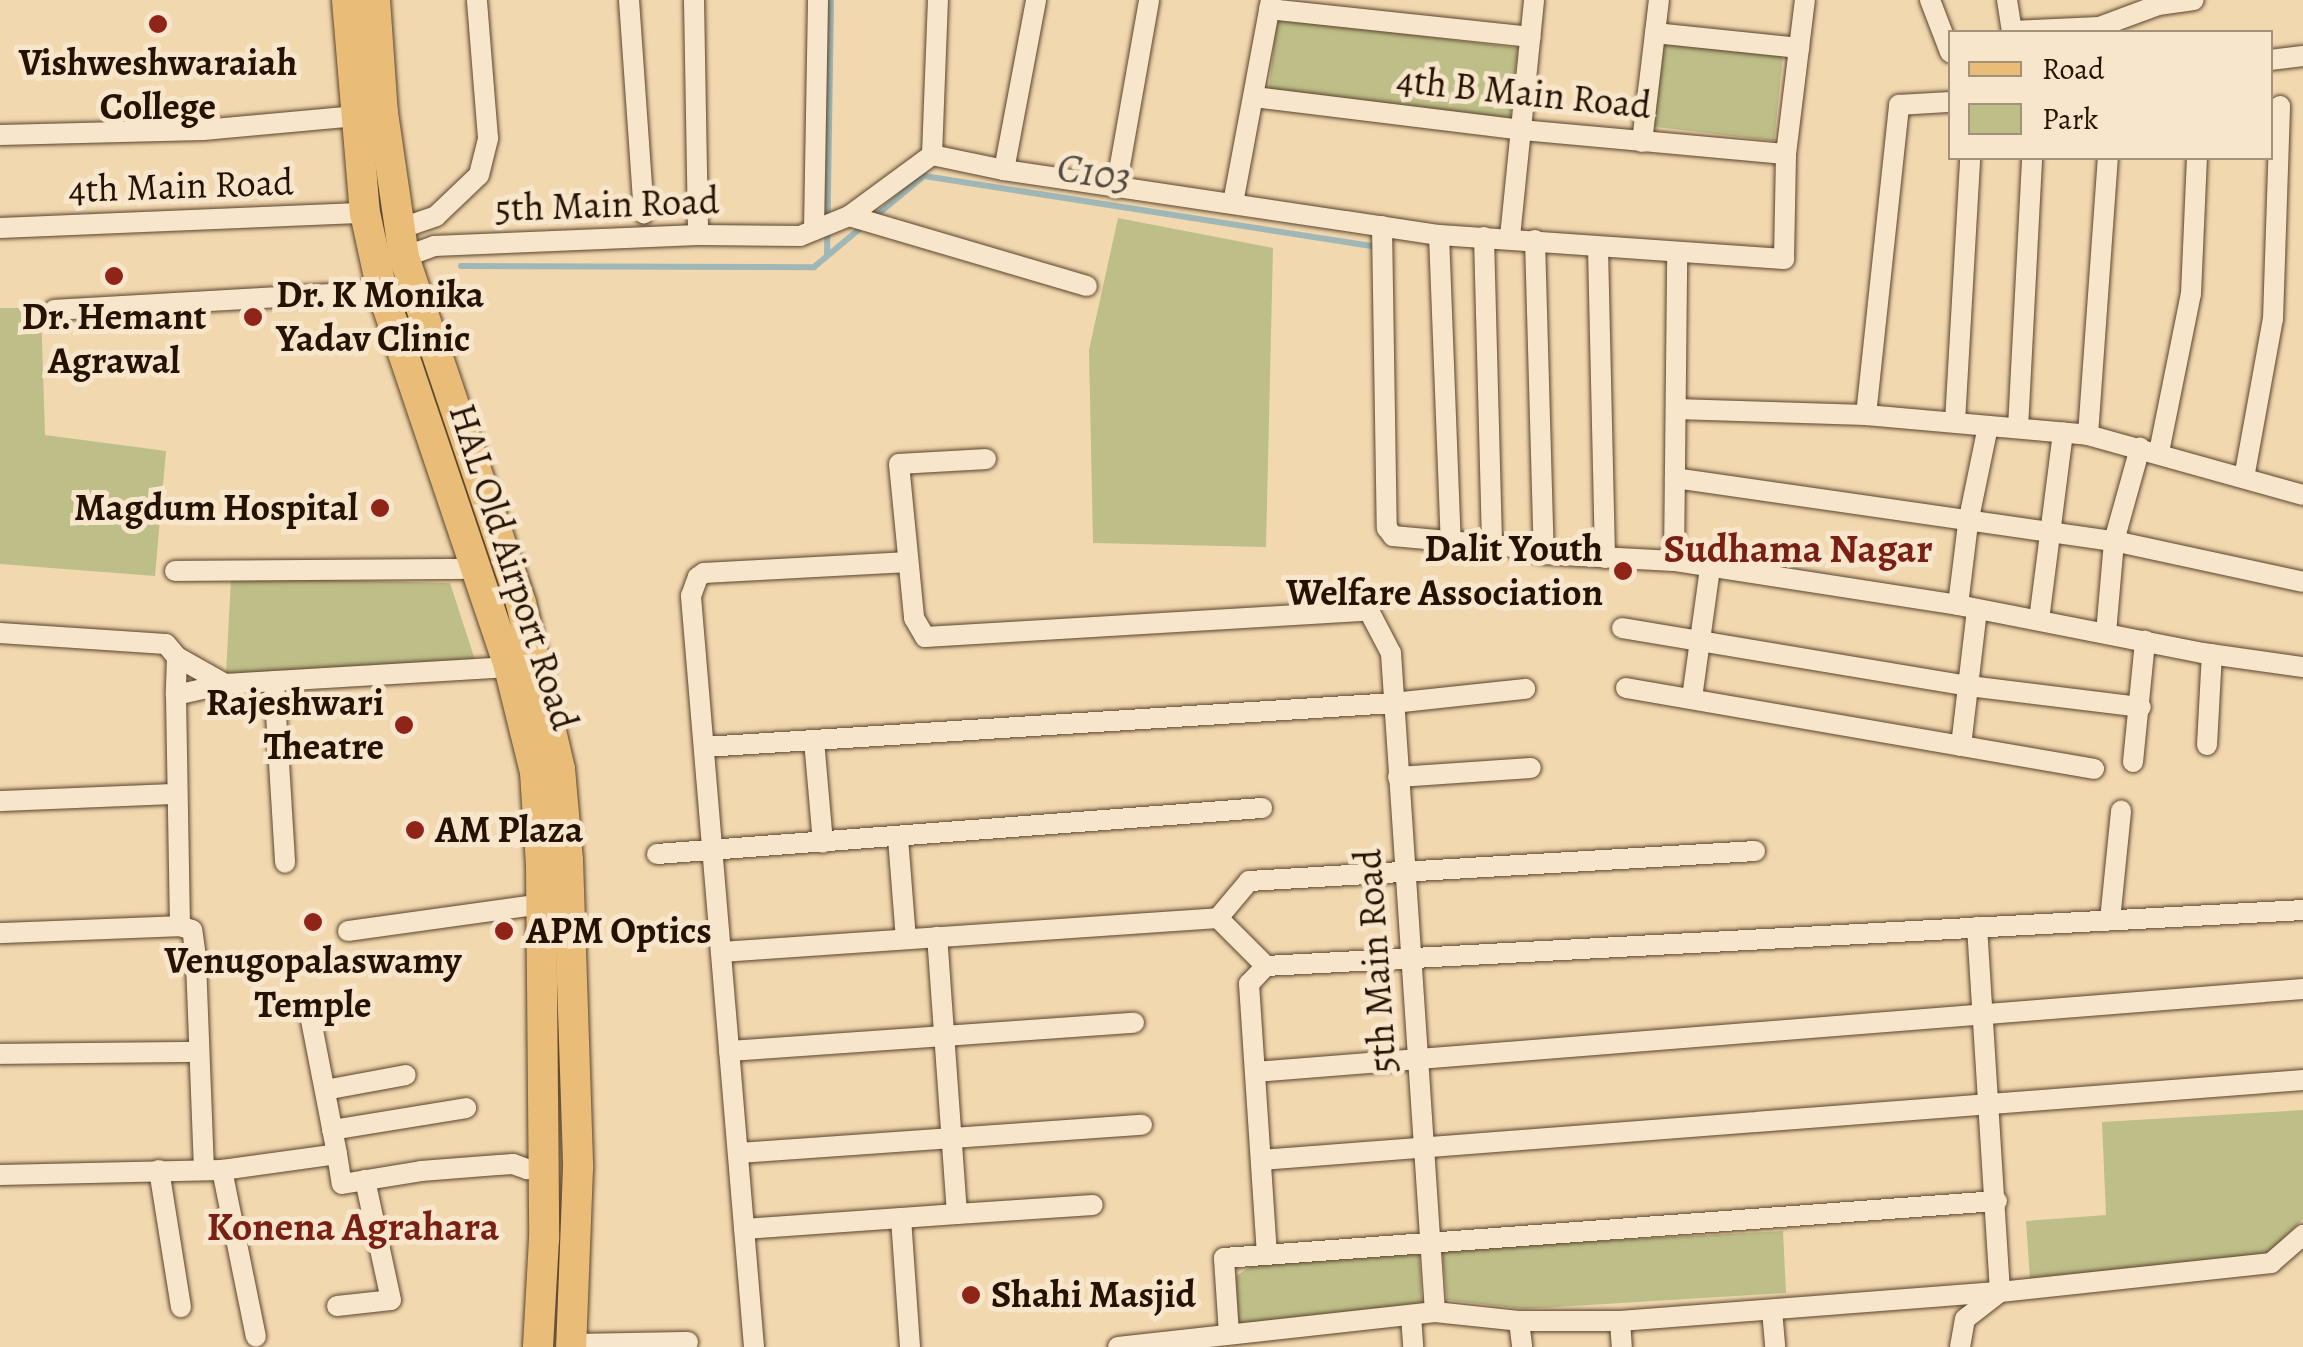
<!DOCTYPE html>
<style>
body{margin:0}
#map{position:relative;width:2303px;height:1347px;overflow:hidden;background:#f2d8af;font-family:Alegreya,serif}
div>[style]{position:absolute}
.green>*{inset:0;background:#bebe88}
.stream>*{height:6px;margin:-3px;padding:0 3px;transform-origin:3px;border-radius:3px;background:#a0b7b7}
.roads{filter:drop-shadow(0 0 2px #5a442c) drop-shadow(0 0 2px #5a442c)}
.street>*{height:20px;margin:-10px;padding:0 10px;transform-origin:10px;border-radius:10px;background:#f7e6cb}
.primary>*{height:30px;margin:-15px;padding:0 15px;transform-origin:15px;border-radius:15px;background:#e9bc78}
.dots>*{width:28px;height:28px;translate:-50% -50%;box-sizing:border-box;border:5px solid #f7e6cb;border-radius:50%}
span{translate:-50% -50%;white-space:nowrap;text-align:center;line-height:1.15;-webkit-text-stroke:10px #f7e6cb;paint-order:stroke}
.poi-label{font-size:38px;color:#271201;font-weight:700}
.left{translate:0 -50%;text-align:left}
.right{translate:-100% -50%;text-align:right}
.street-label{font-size:38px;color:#271201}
.water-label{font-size:40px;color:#514c41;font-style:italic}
.neighbourhood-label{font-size:40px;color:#7a1f14;font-weight:700}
.legend{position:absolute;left:1948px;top:30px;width:325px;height:130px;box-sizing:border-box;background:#f7e6cb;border:2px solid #a4917a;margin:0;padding:12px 18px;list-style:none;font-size:30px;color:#271201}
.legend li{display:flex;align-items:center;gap:20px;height:50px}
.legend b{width:50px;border:2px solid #a4917a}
</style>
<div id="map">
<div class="green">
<div style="clip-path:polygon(1277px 18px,1518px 48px,1510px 119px,1269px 89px)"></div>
<div style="clip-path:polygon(1658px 41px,1783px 56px,1774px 141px,1648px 126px)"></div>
<div style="clip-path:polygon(1118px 218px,1273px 248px,1266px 547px,1093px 543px,1089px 350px)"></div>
<div style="clip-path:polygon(0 308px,41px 308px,45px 435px,166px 451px,155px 576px,0 564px)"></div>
<div style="clip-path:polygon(231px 578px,450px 583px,475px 660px,226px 674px)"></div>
<div style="clip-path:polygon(2303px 1110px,2303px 1219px,2269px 1253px,2030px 1279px,2026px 1221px,2106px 1215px,2102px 1122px)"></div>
<div style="clip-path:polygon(1783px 1231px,1786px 1293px,1524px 1309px,1447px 1300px,1442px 1249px)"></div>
<div style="clip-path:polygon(1419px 1250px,1422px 1303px,1235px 1324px,1236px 1276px,1264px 1258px)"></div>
</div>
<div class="stream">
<div style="left:872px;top:219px;width:67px;rotate:-39.6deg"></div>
<div style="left:924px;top:176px;width:461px;rotate:8.9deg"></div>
<div style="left:827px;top:255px;width:255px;rotate:-89.1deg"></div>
<div style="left:461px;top:266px;width:353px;rotate:0.2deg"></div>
<div style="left:814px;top:267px;width:62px;rotate:-39.8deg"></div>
</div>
<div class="roads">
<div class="street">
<div style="left:629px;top:0;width:214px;rotate:86deg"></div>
<div style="left:694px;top:0;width:235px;rotate:89deg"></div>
<div style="left:1930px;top:0;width:56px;rotate:69deg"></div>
<div style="left:2007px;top:0;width:31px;rotate:81deg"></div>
<div style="left:2012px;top:31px;width:87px;rotate:-2.6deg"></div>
<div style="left:2099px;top:27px;width:63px;rotate:-20.4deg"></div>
<div style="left:2158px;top:5px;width:36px;rotate:-8deg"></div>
<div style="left:1269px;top:9px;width:263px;rotate:6.1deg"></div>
<div style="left:1655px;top:33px;width:145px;rotate:5.9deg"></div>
<div style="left:2270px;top:60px;width:33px;rotate:-7deg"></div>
<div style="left:1254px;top:97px;width:270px;rotate:7deg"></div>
<div style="left:1522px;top:130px;width:265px;rotate:5.2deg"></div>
<div style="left:0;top:135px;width:203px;rotate:-1.4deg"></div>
<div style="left:203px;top:130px;width:154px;rotate:-5.2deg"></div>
<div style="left:1642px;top:142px;width:143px;rotate:-83.2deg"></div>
<div style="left:932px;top:155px;width:155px;rotate:-87.8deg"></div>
<div style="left:1004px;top:170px;width:173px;rotate:-79.3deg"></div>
<div style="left:1116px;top:188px;width:191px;rotate:-80deg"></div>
<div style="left:1233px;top:203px;width:207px;rotate:-79.4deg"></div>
<div style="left:849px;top:216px;width:248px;rotate:16.4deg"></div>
<div style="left:1382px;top:226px;width:302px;rotate:89.1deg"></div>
<div style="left:1387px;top:528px;width:10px;rotate:53deg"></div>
<div style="left:1393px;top:536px;width:121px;rotate:5.2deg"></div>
<div style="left:1514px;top:547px;width:31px;rotate:13deg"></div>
<div style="left:1544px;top:554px;width:130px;rotate:3.1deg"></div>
<div style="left:1674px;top:561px;width:287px;rotate:8.8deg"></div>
<div style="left:1958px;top:605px;width:250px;rotate:11.1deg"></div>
<div style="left:2203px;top:653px;width:101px;rotate:8deg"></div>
<div style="left:0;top:228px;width:365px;rotate:-2.4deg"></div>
<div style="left:399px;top:229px;width:39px;rotate:-19deg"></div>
<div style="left:436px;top:216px;width:59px;rotate:-43.6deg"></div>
<div style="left:479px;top:175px;width:38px;rotate:-76deg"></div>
<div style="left:488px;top:138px;width:138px;rotate:-94.6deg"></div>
<div style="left:814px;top:230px;width:230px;rotate:-89deg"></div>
<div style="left:1439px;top:235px;width:306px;rotate:87.8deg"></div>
<div style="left:1484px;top:237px;width:308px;rotate:88.5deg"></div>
<div style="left:1510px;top:237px;width:238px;rotate:-84.2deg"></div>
<div style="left:1535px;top:240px;width:314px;rotate:88.4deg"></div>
<div style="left:1598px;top:248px;width:310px;rotate:88.7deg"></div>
<div style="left:404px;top:257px;width:32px;rotate:-20deg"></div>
<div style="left:434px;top:246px;width:264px;rotate:-2.4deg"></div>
<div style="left:698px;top:235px;width:102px;rotate:0.6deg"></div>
<div style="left:800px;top:236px;width:53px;rotate:-22.2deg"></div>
<div style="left:849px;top:216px;width:103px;rotate:-36.3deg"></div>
<div style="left:932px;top:155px;width:74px;rotate:11.8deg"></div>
<div style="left:1004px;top:170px;width:440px;rotate:8.5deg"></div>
<div style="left:1439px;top:235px;width:346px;rotate:4deg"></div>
<div style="left:1784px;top:259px;width:105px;rotate:-88.9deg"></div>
<div style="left:1786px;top:154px;width:155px;rotate:-83deg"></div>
<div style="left:54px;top:310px;width:329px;rotate:-3.3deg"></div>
<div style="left:1676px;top:409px;width:190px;rotate:1.8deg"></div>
<div style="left:1866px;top:415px;width:223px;rotate:5.1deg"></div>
<div style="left:2088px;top:435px;width:223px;rotate:15.6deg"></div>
<div style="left:1866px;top:415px;width:312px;rotate:-83.9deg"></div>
<div style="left:1899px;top:105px;width:51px;rotate:-3.4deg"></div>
<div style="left:1955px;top:422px;width:264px;rotate:-86.7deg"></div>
<div style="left:2018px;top:428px;width:270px;rotate:-87deg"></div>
<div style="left:2088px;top:435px;width:278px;rotate:-85.9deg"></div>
<div style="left:2159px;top:452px;width:161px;rotate:-78.6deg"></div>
<div style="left:2191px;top:294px;width:136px;rotate:-87.5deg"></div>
<div style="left:986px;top:459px;width:87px;rotate:176.7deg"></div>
<div style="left:899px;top:464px;width:155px;rotate:84.4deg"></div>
<div style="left:914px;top:618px;width:22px;rotate:60deg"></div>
<div style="left:925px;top:637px;width:445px;rotate:-3.4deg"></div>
<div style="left:1369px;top:611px;width:47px;rotate:62.4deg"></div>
<div style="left:1391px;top:653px;width:660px;rotate:86.18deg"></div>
<div style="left:1675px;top:478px;width:443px;rotate:8.2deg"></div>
<div style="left:2114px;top:541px;width:193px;rotate:12.2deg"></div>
<div style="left:2244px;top:478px;width:162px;rotate:-79.7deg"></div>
<div style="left:2273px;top:319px;width:213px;rotate:-88.1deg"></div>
<div style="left:1674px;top:561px;width:308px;rotate:-89.4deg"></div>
<div style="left:175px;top:571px;width:299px;rotate:-0.4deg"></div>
<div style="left:1958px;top:605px;width:83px;rotate:-83deg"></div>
<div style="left:1968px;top:523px;width:99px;rotate:-78.3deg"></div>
<div style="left:2039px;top:620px;width:189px;rotate:-82.7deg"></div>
<div style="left:1622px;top:628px;width:352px;rotate:9.5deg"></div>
<div style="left:1969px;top:686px;width:173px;rotate:7deg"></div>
<div style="left:0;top:633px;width:166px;rotate:3.8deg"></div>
<div style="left:166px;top:644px;width:17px;rotate:50deg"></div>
<div style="left:177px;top:657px;width:38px;rotate:92deg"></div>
<div style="left:2106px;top:633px;width:92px;rotate:-85deg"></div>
<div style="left:2114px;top:541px;width:97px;rotate:-74.4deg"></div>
<div style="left:177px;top:657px;width:55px;rotate:29.4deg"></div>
<div style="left:274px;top:681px;width:182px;rotate:86.5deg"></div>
<div style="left:1626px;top:688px;width:475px;rotate:9.8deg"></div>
<div style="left:1692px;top:698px;width:131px;rotate:-82.1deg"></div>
<div style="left:814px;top:740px;width:103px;rotate:85deg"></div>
<div style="left:2207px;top:745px;width:91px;rotate:-86.9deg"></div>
<div style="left:1961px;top:746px;width:137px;rotate:-83.3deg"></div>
<div style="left:704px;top:747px;width:690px;rotate:-3.65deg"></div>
<div style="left:1393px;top:703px;width:133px;rotate:-6.1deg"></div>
<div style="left:2133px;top:762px;width:122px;rotate:-84.3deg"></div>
<div style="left:1398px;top:777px;width:133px;rotate:-3.9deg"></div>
<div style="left:0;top:801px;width:175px;rotate:-2.3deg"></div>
<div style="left:898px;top:838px;width:101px;rotate:85.5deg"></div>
<div style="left:657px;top:854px;width:607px;rotate:-4.35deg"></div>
<div style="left:1218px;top:918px;width:68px;rotate:45deg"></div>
<div style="left:2110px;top:920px;width:110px;rotate:-84.2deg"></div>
<div style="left:348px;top:931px;width:196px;rotate:-7.9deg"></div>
<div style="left:0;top:933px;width:180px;rotate:-2.2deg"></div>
<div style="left:721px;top:952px;width:498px;rotate:-3.9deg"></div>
<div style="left:1218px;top:918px;width:48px;rotate:-50deg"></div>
<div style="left:1249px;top:881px;width:507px;rotate:-3.39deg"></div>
<div style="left:310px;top:1015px;width:142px;rotate:79deg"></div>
<div style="left:729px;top:1051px;width:406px;rotate:-4deg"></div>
<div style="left:0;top:1054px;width:197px;rotate:-0.6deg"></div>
<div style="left:1255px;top:1072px;width:1051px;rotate:-4.53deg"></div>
<div style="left:325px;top:1090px;width:82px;rotate:-10.5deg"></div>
<div style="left:332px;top:1130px;width:136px;rotate:-9.3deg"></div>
<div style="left:738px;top:1153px;width:405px;rotate:-4deg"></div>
<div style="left:1261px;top:1160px;width:1045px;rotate:-4.39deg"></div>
<div style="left:159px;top:1170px;width:139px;rotate:80.9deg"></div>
<div style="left:204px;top:1170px;width:213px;rotate:-92.2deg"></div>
<div style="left:196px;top:957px;width:27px;rotate:-98deg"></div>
<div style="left:192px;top:930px;width:13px;rotate:-162deg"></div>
<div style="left:180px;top:926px;width:231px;rotate:-91deg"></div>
<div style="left:176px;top:695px;width:50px;rotate:-12.7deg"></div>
<div style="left:225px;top:684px;width:285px;rotate:-3.4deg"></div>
<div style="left:222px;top:1170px;width:170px;rotate:78.5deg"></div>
<div style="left:0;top:1175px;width:222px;rotate:-1.3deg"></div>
<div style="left:222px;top:1170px;width:116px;rotate:-7.9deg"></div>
<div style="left:337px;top:1154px;width:30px;rotate:81deg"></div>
<div style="left:342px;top:1184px;width:80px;rotate:-9.3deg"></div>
<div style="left:421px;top:1171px;width:92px;rotate:-4.4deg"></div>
<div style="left:513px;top:1164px;width:15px;rotate:20deg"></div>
<div style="left:527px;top:1169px;width:16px;rotate:-4deg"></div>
<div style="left:957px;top:1214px;width:136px;rotate:-3.8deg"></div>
<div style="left:744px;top:1229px;width:157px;rotate:-4deg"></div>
<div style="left:1267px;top:1255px;width:272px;rotate:-93.8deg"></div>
<div style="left:1249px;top:984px;width:25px;rotate:-47deg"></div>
<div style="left:1266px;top:966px;width:1039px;rotate:-3.09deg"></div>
<div style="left:337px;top:1306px;width:54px;rotate:-6.3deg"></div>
<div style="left:391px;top:1300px;width:123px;rotate:-102.2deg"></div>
<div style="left:1772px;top:1310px;width:37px;rotate:85deg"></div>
<div style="left:1411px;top:1315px;width:32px;rotate:86deg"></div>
<div style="left:1519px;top:1321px;width:26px;rotate:83deg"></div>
<div style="left:1620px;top:1321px;width:26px;rotate:86deg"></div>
<div style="left:1229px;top:1334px;width:76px;rotate:-93.8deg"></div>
<div style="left:1224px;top:1258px;width:775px;rotate:-4.22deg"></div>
<div style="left:571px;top:1344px;width:117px;rotate:-1deg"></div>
<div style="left:754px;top:1347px;width:754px;rotate:-94.8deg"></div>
<div style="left:691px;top:596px;width:20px;rotate:-70deg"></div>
<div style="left:698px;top:577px;width:7px;rotate:-34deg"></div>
<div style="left:704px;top:573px;width:204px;rotate:-3.1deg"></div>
<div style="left:910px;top:1347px;width:129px;rotate:-94deg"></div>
<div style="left:901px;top:1218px;width:56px;rotate:-4.1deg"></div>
<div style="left:957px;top:1214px;width:278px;rotate:-94.1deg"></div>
<div style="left:1118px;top:1347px;width:319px;rotate:-6.3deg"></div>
<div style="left:1435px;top:1312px;width:84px;rotate:6.1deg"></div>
<div style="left:1519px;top:1321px;width:101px"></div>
<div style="left:1620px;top:1321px;width:381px;rotate:-4.4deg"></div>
<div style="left:2000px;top:1292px;width:273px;rotate:-6.1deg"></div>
<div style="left:2271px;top:1263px;width:43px;rotate:-41.2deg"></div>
<div style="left:1960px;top:1347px;width:28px;rotate:-80deg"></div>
<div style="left:1965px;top:1319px;width:44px;rotate:-37.6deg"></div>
<div style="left:2000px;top:1292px;width:366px;rotate:-93.6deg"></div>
</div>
<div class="primary">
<div style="left:347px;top:0;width:214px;rotate:85.2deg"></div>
<div style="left:365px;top:213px;width:80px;rotate:77.7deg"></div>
<div style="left:382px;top:291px;width:397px;rotate:71.3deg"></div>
<div style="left:509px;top:667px;width:108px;rotate:76.1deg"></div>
<div style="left:535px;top:772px;width:94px;rotate:86.3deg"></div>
<div style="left:541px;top:866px;width:373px;rotate:89.5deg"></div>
<div style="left:544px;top:1239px;width:108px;rotate:93.2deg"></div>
<div style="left:375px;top:0;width:113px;rotate:86deg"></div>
<div style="left:383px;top:113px;width:146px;rotate:81.7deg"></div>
<div style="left:404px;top:257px;width:365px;rotate:71.3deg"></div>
<div style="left:521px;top:603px;width:171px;rotate:76.8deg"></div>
<div style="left:560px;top:769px;width:91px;rotate:85deg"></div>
<div style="left:568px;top:860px;width:308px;rotate:88.1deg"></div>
<div style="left:578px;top:1168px;width:179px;rotate:92.2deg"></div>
</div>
</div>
<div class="dots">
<div style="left:158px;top:24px;background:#8f2418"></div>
<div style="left:114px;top:276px;background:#8f2418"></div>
<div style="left:253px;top:317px;background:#8f2418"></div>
<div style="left:380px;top:508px;background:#8f2418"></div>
<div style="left:1623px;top:571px;background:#8f2418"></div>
<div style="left:404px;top:725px;background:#8f2418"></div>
<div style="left:415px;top:830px;background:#8f2418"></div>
<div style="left:313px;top:922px;background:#8f2418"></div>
<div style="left:504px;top:931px;background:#8f2418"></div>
<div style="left:971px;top:1295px;background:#8f2418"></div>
</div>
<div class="poi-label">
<span style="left:158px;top:85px">Vishweshwaraiah<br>College</span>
<span class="left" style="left:276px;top:317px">Dr. K Monika<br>Yadav Clinic</span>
<span style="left:114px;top:339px">Dr. Hemant<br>Agrawal</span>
<span class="right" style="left:358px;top:508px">Magdum Hospital</span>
<span class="right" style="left:1603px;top:571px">Dalit Youth<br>Welfare Association</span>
<span class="right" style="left:384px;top:725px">Rajeshwari<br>Theatre</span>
<span class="left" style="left:435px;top:830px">AM Plaza</span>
<span class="left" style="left:526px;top:931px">APM Optics</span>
<span style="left:313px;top:983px">Venugopalaswamy<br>Temple</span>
<span class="left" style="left:991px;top:1295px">Shahi Masjid</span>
</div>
<div class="street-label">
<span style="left:1524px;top:93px;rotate:6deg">4th B Main Road</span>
<span style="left:181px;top:186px;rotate:-2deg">4th Main Road</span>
<span style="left:607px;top:205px;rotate:-2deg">5th Main Road</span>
<span style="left:513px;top:567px;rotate:72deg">HAL Old Airport Road</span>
<span style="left:1376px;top:961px;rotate:-94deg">5th Main Road</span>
</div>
<div class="water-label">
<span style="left:1094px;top:173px;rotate:9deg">C103</span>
</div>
<div class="neighbourhood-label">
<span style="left:1798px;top:549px">Sudhama Nagar</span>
<span style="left:353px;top:1227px">Konena Agrahara</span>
</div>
<ul class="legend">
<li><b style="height:12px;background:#e9bc78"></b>Road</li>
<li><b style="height:28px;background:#bebe88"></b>Park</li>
</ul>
</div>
